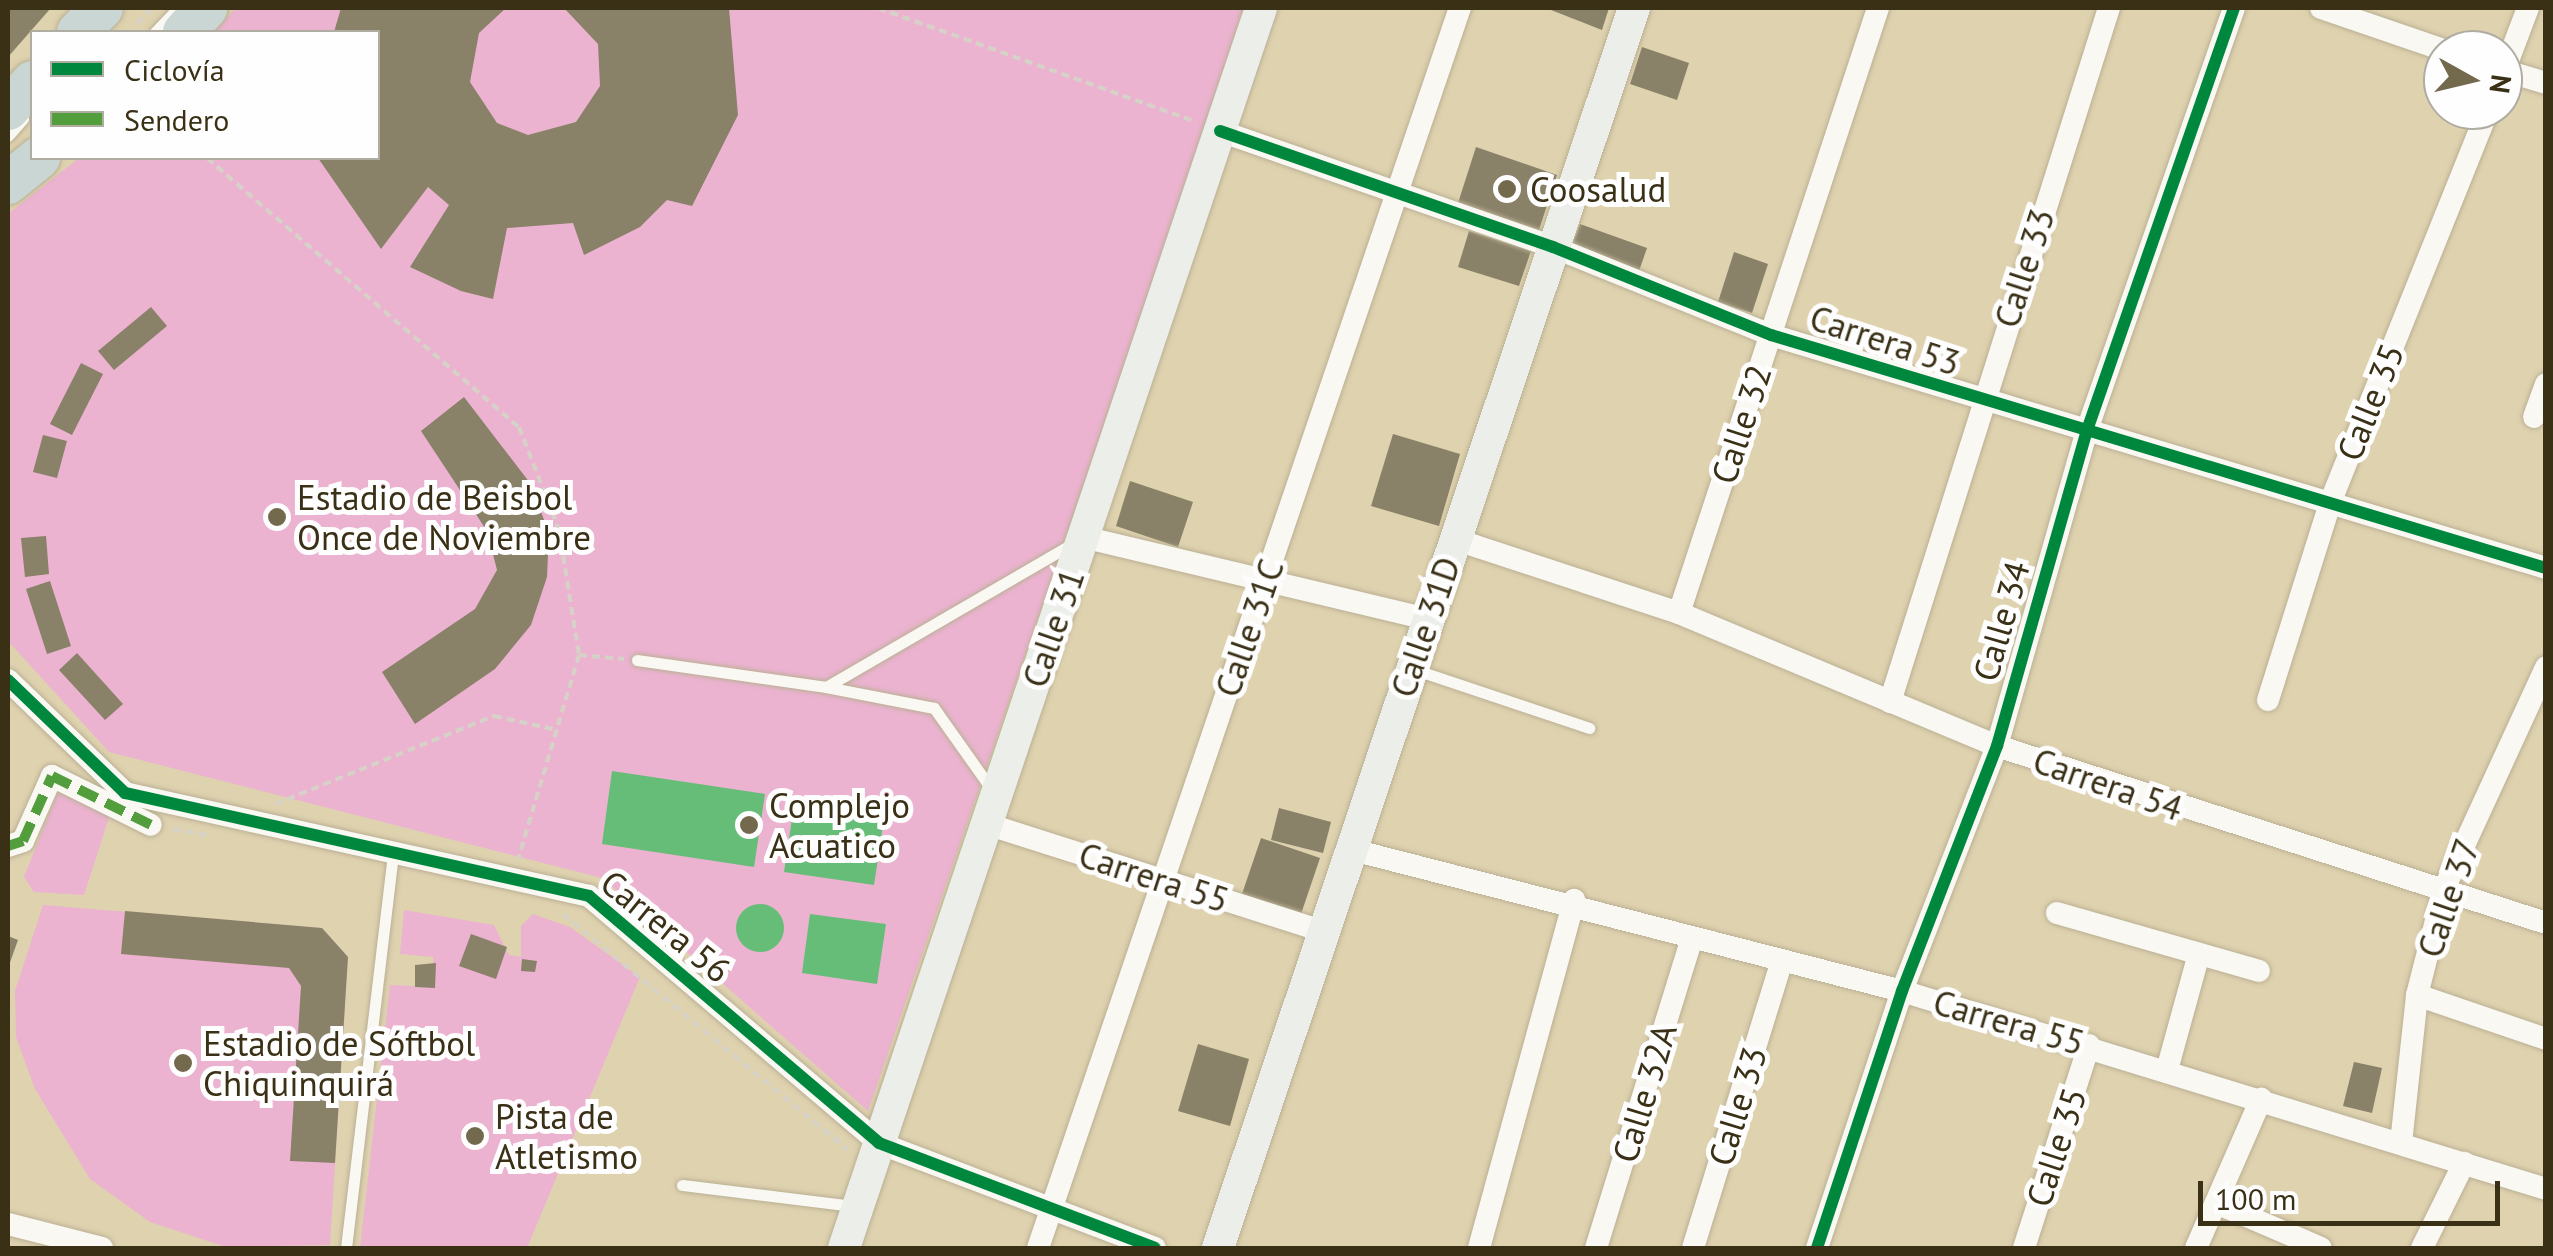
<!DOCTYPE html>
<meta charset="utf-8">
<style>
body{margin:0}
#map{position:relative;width:2553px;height:1256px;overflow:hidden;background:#dfd2af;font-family:"PT Sans",sans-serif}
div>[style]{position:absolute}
.green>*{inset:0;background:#ebb3d0}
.water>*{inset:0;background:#65bd78}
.round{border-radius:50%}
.building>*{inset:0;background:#898168}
.path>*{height:4px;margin-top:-2px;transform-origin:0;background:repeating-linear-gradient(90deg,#d6d2c7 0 8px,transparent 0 13px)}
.roads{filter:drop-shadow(0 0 2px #bab094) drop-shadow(0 0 2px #bab094)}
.lane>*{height:11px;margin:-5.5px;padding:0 5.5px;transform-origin:5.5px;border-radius:5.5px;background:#faf8f3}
.street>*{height:22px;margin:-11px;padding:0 11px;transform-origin:11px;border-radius:11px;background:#faf8f3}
.secondary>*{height:32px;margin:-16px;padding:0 16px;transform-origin:16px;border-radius:16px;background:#eceee9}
.highway>*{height:42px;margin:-21px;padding:0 21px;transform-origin:21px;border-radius:21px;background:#cad6d3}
.quiet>*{height:10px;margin-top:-5px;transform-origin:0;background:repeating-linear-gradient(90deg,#529e3d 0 20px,transparent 0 30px)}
.cycleway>*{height:12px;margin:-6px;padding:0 6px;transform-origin:6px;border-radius:6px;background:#00873e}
.dots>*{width:28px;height:28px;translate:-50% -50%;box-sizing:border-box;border:5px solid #fefefe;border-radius:50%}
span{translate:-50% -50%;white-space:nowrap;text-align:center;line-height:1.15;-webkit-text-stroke:10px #fefefe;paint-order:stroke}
.poi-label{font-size:35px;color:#393016}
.left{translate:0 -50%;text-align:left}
.street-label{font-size:35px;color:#393016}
.frame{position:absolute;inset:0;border:10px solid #393016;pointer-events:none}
.legend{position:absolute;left:30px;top:30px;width:350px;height:130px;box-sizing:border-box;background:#fefefe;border:2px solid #afaca1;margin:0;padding:12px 18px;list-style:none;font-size:30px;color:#393016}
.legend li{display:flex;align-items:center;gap:20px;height:50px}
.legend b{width:50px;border:2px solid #afaca1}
.north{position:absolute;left:2423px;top:30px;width:100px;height:100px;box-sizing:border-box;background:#fefefe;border:2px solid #afaca1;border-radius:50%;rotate:98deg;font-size:28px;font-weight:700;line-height:40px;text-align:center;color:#393016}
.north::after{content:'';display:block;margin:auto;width:35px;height:45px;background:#73694c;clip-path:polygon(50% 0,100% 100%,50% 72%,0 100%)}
.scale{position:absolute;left:2198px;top:1181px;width:302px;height:45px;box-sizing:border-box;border:5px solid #393016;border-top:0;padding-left:12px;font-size:30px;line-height:35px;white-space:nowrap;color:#393016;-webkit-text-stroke:8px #fefefe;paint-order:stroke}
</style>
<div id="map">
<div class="green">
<div style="clip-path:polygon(236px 8px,1248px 8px,868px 1111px,602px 878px,109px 752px,8px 641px,8px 214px,79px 158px,378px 158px,378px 32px,213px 32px)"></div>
<div style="clip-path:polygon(60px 786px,114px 802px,84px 895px,34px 892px,24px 877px)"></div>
<div style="clip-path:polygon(43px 905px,322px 928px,348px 957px,330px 1245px,226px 1247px,150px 1222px,90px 1179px,35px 1089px,16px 1037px,15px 991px)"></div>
<div style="clip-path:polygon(404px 910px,494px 925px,509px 955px,521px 957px,521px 926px,533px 914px,570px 927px,640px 977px,527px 1248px,360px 1248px,390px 985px,435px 987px,433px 957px,400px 954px)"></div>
</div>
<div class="water">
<div style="clip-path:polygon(612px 771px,765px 794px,754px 867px,602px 844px)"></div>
<div style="clip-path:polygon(795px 799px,885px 812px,874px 885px,784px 872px)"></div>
<div class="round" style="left:736px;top:904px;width:48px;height:48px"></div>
<div style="clip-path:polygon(810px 914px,886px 924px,877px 984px,802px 973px)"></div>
</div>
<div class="building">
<div style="clip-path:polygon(8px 8px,50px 9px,8px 57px)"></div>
<div style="clip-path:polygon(341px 8px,506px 8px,479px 33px,470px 82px,497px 123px,528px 135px,576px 122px,600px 86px,598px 44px,564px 8px,729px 8px,738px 115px,692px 206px,667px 200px,640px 227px,584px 255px,573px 223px,507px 228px,493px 299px,461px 291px,410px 267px,449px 205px,428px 187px,381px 249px,318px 158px,378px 158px,378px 32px,334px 32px)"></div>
<div style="clip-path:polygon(1546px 8px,1609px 8px,1602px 30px)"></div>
<div style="clip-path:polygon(1642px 47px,1689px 63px,1677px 100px,1630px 84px)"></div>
<div style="clip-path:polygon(1476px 147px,1557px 175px,1539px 230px,1458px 203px)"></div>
<div style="clip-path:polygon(1580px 224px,1647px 248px,1639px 271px,1571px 247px)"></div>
<div style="clip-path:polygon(1469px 231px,1531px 251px,1519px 286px,1458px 267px)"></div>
<div style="clip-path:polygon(1734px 252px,1768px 264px,1752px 313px,1718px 302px)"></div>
<div style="clip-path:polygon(151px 307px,167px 326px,114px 370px,98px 351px)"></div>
<div style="clip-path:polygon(81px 363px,103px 374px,72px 435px,50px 424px)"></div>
<div style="clip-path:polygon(464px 397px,530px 483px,549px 533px,547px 577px,531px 625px,495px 669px,415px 724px,382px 672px,475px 609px,497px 570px,487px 531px,421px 431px)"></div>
<div style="clip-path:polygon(1393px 434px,1460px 454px,1439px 526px,1371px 506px)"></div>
<div style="clip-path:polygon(43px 435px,67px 441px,57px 478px,33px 472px)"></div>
<div style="clip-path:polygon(1130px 481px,1193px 502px,1178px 547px,1116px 526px)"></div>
<div style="clip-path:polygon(46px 536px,49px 574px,25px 577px,21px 538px)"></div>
<div style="clip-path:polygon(50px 581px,71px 646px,47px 654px,26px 589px)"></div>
<div style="clip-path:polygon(77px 653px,123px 704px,105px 720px,59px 670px)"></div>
<div style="clip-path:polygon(1279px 808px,1331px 822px,1323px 853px,1271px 840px)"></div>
<div style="clip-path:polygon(1261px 838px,1320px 858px,1301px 914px,1242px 894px)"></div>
<div style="clip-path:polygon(125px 911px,322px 928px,348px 957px,335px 1163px,290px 1161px,301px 986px,289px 968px,121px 954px)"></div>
<div style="clip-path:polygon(471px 934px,507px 947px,496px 979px,459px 966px)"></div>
<div style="clip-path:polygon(8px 936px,18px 940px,8px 968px)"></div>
<div style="clip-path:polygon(522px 959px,537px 961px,535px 972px,521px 971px)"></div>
<div style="clip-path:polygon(436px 963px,435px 988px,415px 987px,415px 965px)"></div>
<div style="clip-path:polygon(1198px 1044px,1249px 1059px,1230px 1126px,1178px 1111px)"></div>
<div style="clip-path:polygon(2354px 1062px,2382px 1068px,2372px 1113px,2343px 1106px)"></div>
</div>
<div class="path">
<div style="left:878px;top:8px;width:338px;rotate:19.7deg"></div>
<div style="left:137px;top:24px;width:22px;rotate:-47deg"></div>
<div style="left:207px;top:158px;width:412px;rotate:40.8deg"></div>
<div style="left:519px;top:427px;width:110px;rotate:68.8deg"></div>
<div style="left:559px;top:530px;width:127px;rotate:80.9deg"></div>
<div style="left:579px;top:655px;width:213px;rotate:106.6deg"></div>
<div style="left:579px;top:655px;width:45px;rotate:5.1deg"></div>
<div style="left:275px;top:804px;width:236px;rotate:-21.9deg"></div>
<div style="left:494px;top:716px;width:65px;rotate:12.5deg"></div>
<div style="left:173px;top:829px;width:36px;rotate:10deg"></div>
<div style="left:563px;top:914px;width:370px;rotate:39.6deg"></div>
</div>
<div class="roads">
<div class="lane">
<div style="left:155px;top:32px;width:30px;rotate:-46deg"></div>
<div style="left:8px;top:136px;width:23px;rotate:-49deg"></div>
<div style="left:637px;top:660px;width:191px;rotate:8.1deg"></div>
<div style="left:826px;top:687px;width:285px;rotate:-30.2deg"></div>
<div style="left:1413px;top:669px;width:186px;rotate:18.5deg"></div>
<div style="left:826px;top:687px;width:110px;rotate:11deg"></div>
<div style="left:934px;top:708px;width:100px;rotate:54.7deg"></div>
<div style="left:682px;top:1185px;width:173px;rotate:7deg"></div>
<div style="left:346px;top:1248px;width:400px;rotate:-83.2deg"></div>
</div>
<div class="street">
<div style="left:2321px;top:8px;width:130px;rotate:18.9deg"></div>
<div style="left:2503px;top:70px;width:45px;rotate:16.8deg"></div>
<div style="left:2503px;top:74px;width:71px;rotate:-69.3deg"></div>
<div style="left:1220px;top:131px;width:353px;rotate:19.2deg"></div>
<div style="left:1553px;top:247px;width:235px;rotate:22deg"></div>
<div style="left:1771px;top:335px;width:809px;rotate:16.73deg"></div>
<div style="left:2534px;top:417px;width:35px;rotate:-70deg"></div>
<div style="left:1083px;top:537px;width:354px;rotate:13.4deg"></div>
<div style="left:1454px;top:539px;width:237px;rotate:18.2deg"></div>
<div style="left:1679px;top:613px;width:345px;rotate:22.7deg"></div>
<div style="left:1997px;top:746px;width:577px;rotate:17.87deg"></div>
<div style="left:1679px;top:613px;width:637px;rotate:-71.79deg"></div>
<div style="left:8px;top:680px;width:163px;rotate:44deg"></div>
<div style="left:125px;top:793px;width:475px;rotate:12.5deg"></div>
<div style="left:589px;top:896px;width:381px;rotate:40.4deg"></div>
<div style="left:879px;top:1143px;width:295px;rotate:20.8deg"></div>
<div style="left:2268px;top:700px;width:207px;rotate:-72.5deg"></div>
<div style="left:2330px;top:503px;width:424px;rotate:-68.1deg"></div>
<div style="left:1890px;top:702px;width:728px;rotate:-72.49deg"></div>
<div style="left:987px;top:824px;width:352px;rotate:17.7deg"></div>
<div style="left:8px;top:846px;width:16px;rotate:-18deg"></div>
<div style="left:23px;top:841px;width:71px;rotate:-66deg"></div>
<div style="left:52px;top:776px;width:110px;rotate:26.3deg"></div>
<div style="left:1349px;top:849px;width:571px;rotate:14.4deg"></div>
<div style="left:1902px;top:991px;width:674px;rotate:17.09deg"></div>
<div style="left:2057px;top:913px;width:210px;rotate:16deg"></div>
<div style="left:2417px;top:995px;width:136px;rotate:18.8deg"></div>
<div style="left:2167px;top:1070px;width:120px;rotate:-74.6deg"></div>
<div style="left:2401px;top:1143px;width:149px;rotate:-83.8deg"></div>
<div style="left:2417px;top:995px;width:109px;rotate:-75.7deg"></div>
<div style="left:2444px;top:889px;width:244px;rotate:-65.3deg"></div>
<div style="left:2216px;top:1203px;width:114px;rotate:23.2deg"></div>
<div style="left:8px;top:1224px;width:97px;rotate:14.3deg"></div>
<div style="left:1038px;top:1248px;width:1310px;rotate:-71.21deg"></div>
<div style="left:1479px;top:1248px;width:361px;rotate:-74.7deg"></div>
<div style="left:1596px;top:1248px;width:325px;rotate:-72.8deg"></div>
<div style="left:1693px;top:1248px;width:298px;rotate:-72.8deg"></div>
<div style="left:1817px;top:1248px;width:271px;rotate:-71.7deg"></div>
<div style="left:1902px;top:991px;width:263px;rotate:-68.8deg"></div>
<div style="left:1997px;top:746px;width:325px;rotate:-74.1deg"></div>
<div style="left:2086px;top:433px;width:450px;rotate:-70.8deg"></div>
<div style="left:2024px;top:1248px;width:213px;rotate:-72.2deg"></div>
<div style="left:2196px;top:1248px;width:163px;rotate:-66.4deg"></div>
<div style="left:2422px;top:1248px;width:95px;rotate:-63.7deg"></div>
</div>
<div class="secondary">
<div style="left:844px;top:1248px;width:1308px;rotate:-71.41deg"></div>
<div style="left:1218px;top:1248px;width:1308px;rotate:-71.45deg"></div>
</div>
<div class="highway">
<div style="left:78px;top:32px;width:34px;rotate:-45deg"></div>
<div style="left:184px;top:32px;width:33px;rotate:-47deg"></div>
<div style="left:8px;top:109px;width:36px;rotate:-48deg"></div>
<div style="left:8px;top:183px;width:40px;rotate:-39deg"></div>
</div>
</div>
<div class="quiet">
<div style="left:8px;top:846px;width:16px;rotate:-18deg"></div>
<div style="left:23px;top:841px;width:71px;rotate:-66deg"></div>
<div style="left:52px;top:776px;width:110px;rotate:26.3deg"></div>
</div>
<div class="cycleway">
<div style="left:1220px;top:131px;width:353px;rotate:19.2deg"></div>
<div style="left:1553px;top:247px;width:235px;rotate:22deg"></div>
<div style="left:1771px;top:335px;width:809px;rotate:16.73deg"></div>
<div style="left:8px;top:680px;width:163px;rotate:44deg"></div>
<div style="left:125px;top:793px;width:475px;rotate:12.5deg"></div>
<div style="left:589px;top:896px;width:381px;rotate:40.4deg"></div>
<div style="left:879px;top:1143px;width:295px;rotate:20.8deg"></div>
<div style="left:1817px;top:1248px;width:271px;rotate:-71.7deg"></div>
<div style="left:1902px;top:991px;width:263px;rotate:-68.8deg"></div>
<div style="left:1997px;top:746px;width:325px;rotate:-74.1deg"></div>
<div style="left:2086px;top:433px;width:450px;rotate:-70.8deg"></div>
</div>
<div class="dots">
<div style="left:1507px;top:189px;background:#73694c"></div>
<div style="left:277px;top:517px;background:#73694c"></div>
<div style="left:749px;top:825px;background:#73694c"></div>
<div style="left:183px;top:1063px;background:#73694c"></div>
<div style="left:475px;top:1136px;background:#73694c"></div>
</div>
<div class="poi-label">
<span class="left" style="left:1530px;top:189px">Coosalud</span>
<span class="left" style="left:297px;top:517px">Estadio de Beisbol<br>Once de Noviembre</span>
<span class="left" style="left:769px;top:825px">Complejo<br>Acuatico</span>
<span class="left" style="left:203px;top:1063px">Estadio de Sóftbol<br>Chiquinquirá</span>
<span class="left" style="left:495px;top:1136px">Pista de<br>Atletismo</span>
</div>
<div class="street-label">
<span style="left:2024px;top:268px;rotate:-72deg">Calle 33</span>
<span style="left:1885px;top:340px;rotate:18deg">Carrera 53</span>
<span style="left:2370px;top:402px;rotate:-68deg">Calle 35</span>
<span style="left:1741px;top:424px;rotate:-72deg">Calle 32</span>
<span style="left:2001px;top:621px;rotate:-74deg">Calle 34</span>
<span style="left:1425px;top:627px;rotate:-71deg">Calle 31D</span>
<span style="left:1053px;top:628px;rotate:-71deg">Calle 31</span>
<span style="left:1249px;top:628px;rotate:-71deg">Calle 31C</span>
<span style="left:2108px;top:784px;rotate:19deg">Carrera 54</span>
<span style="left:1154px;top:877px;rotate:18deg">Carrera 55</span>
<span style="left:2448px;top:898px;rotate:-71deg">Calle 37</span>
<span style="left:666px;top:926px;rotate:39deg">Carrera 56</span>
<span style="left:2009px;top:1022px;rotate:16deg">Carrera 55</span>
<span style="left:1644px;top:1093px;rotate:-73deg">Calle 32A</span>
<span style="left:1737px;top:1106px;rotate:-73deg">Calle 33</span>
<span style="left:2056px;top:1147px;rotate:-72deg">Calle 35</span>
</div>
<div class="frame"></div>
<ul class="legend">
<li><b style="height:12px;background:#00873e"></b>Ciclovía</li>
<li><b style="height:12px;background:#529e3d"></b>Sendero</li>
</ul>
<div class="north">N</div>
<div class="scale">100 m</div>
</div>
